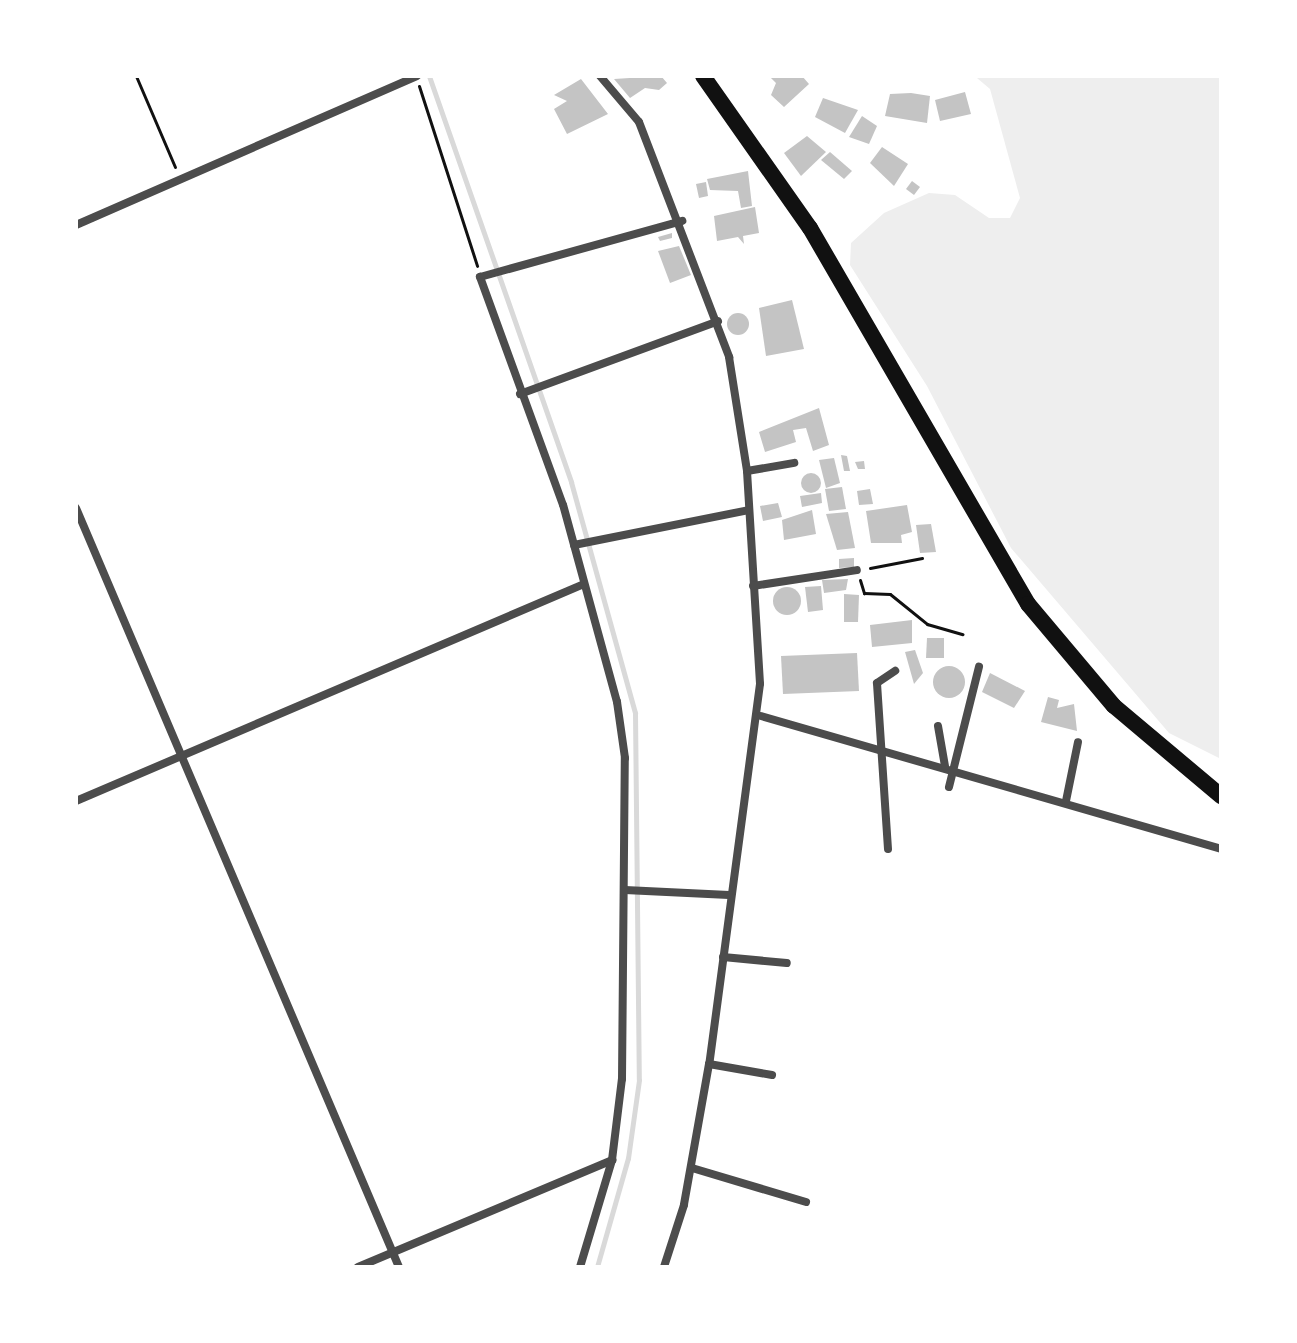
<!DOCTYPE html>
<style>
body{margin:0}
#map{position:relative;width:1297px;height:1343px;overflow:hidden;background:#fff;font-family:"Fira Sans Condensed",sans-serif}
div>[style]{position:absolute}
.green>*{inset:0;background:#eee}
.stream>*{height:5px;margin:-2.5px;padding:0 2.5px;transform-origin:2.5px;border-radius:2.5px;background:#d9d9d9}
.building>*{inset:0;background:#c4c4c4}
.round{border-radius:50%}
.path>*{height:3px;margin:-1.5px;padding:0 1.5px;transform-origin:1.5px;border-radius:1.5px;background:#111}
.minor>*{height:8px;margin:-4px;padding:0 4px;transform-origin:4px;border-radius:4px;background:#4c4c4c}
.trunk>*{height:16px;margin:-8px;padding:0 8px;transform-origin:8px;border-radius:8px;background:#111}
span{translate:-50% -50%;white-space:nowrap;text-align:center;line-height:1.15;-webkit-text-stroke:8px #fff;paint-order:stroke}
.frame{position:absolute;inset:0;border:78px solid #fff;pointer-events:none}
</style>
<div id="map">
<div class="green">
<div style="clip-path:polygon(876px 76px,1221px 76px,1221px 759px,1169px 733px,1011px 548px,927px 386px,850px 265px,851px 243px,884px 213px,929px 193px,955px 195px,989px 218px,1010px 218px,1020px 198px,990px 89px,977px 78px)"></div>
</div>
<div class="stream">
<div style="left:429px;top:76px;width:430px;rotate:70.7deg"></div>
<div style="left:571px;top:482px;width:240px;rotate:74.5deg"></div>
<div style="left:635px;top:713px;width:367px;rotate:89.4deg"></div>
<div style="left:639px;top:1080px;width:79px;rotate:98deg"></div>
<div style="left:628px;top:1158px;width:113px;rotate:105.9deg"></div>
</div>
<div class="building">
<div style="clip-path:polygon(661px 76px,667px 83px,659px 90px,645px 88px,630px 98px,614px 79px)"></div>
<div style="clip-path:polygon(769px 76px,802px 76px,809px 84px,784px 107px,771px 95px,776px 83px)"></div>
<div style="clip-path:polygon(581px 79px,608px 114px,567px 134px,554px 109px,567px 101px,554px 95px)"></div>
<div style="clip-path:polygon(965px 92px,971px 114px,940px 121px,935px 100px)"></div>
<div style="clip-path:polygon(911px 93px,930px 96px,927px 123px,885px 116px,890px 94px)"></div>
<div style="clip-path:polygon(823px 98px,858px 110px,845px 133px,815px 117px)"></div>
<div style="clip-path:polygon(862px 116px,877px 126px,869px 144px,849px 137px)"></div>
<div style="clip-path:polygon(807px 136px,826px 152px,801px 176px,784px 153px)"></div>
<div style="clip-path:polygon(882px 147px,908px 164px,894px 186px,870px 163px)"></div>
<div style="clip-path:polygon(830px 152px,852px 171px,844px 179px,821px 160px)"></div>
<div style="clip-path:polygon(748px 171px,752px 206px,741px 208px,738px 191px,710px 190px,707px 179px)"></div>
<div style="clip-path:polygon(912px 181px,920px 187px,914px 195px,906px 189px)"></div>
<div style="clip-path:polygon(706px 182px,708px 196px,699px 198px,696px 184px)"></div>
<div style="clip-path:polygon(755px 207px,759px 233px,743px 236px,744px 244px,738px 237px,717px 241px,714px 216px)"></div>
<div style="clip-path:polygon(672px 233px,672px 238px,660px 241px,658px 237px)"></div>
<div style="clip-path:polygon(679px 246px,691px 275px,670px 283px,658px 251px)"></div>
<div style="clip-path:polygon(792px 300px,804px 349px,766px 356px,759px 308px)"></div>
<div class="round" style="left:727px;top:313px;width:22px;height:22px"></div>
<div style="clip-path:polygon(819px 408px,829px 445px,813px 451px,806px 428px,793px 430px,796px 442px,765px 452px,759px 432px)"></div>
<div style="clip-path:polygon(841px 455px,847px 456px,850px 471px,844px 471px)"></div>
<div style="clip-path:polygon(834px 458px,840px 483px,826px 488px,819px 460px)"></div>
<div style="clip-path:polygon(864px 461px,865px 469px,858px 469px,855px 462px)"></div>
<div class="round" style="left:801px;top:473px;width:20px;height:20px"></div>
<div style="clip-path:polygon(842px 487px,846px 509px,829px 511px,825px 489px)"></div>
<div style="clip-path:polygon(870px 489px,873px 504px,859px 505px,857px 491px)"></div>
<div style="clip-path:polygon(821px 493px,822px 503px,802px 507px,800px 496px)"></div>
<div style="clip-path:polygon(778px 503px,782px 517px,763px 521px,760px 506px)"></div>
<div style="clip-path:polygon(907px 505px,912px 532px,901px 535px,902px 543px,871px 543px,866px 511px)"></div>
<div style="clip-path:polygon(812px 510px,816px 534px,784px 540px,782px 520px)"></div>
<div style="clip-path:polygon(848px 512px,855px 548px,837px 550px,826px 514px)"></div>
<div style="clip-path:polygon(931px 524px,936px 552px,920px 553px,916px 525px)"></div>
<div style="clip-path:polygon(854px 558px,854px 567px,839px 568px,839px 559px)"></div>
<div style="clip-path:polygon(848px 579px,846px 590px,824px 593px,822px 580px)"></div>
<div style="clip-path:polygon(821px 586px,823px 610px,808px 612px,805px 587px)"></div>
<div class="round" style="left:773px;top:587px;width:28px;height:28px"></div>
<div style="clip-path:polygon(844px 594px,859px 595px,858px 622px,844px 622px)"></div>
<div style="clip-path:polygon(912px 620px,912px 643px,872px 647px,870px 625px)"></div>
<div style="clip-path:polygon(927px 638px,944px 638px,944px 658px,926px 658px)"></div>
<div style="clip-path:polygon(915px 650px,923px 673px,914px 684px,905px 652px)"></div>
<div style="clip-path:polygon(857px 653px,859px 691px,783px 694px,781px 656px)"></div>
<div class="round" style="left:933px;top:666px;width:32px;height:32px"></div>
<div style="clip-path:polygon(990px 673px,1025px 691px,1014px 708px,982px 692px)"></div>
<div style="clip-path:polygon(1048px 697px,1059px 700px,1057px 708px,1074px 704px,1077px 731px,1041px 722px)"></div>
</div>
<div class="path">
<div style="left:136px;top:76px;width:99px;rotate:66.8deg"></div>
<div style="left:419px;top:86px;width:189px;rotate:72.1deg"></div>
<div style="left:870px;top:568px;width:53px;rotate:-10.9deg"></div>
<div style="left:860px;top:580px;width:14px;rotate:73deg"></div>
<div style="left:864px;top:593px;width:26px;rotate:2deg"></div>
<div style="left:890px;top:594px;width:48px;rotate:39deg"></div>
<div style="left:927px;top:624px;width:37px;rotate:16deg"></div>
</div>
<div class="minor">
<div style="left:600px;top:76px;width:60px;rotate:49.7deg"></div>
<div style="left:639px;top:122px;width:252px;rotate:69deg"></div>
<div style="left:729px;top:357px;width:115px;rotate:81deg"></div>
<div style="left:747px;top:471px;width:213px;rotate:86.5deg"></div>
<div style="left:760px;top:684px;width:383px;rotate:97.6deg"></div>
<div style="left:709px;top:1064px;width:143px;rotate:100.1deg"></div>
<div style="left:684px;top:1205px;width:65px;rotate:107.9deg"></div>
<div style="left:76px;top:225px;width:372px;rotate:-23.6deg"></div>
<div style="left:520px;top:394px;width:211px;rotate:-20.2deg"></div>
<div style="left:747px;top:471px;width:48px;rotate:-9.7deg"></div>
<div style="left:76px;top:508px;width:825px;rotate:66.95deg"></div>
<div style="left:574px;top:545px;width:178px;rotate:-11.3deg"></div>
<div style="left:753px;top:586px;width:105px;rotate:-8.7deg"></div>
<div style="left:761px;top:716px;width:479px;rotate:16.1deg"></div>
<div style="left:938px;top:726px;width:41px;rotate:80.1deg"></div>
<div style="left:949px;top:787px;width:124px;rotate:-76deg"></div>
<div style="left:76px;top:801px;width:552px;rotate:-23.13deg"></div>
<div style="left:1066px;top:801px;width:60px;rotate:-78.5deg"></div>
<div style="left:888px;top:849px;width:166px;rotate:-93.8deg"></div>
<div style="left:877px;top:683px;width:22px;rotate:-34deg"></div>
<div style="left:625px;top:890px;width:104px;rotate:2.8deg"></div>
<div style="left:723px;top:957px;width:64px;rotate:5.4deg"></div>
<div style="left:709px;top:1064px;width:64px;rotate:9.9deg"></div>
<div style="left:692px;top:1168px;width:119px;rotate:16.6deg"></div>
<div style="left:358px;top:1267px;width:276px;rotate:-22.8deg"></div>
<div style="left:580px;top:1267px;width:112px;rotate:-73.3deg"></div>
<div style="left:612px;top:1160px;width:82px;rotate:-83deg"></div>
<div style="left:622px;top:1079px;width:321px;rotate:-89.5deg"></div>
<div style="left:625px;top:758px;width:57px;rotate:-98.1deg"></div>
<div style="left:617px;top:702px;width:204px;rotate:-105.3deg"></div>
<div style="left:563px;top:505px;width:243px;rotate:-110deg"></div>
<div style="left:480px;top:277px;width:210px;rotate:-15.5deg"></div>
</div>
<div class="trunk">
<div style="left:703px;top:76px;width:186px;rotate:54.9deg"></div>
<div style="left:810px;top:228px;width:435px;rotate:59.9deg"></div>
<div style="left:1028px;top:604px;width:133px;rotate:49.9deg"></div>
<div style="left:1114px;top:706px;width:140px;rotate:40.1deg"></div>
</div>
<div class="frame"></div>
</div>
